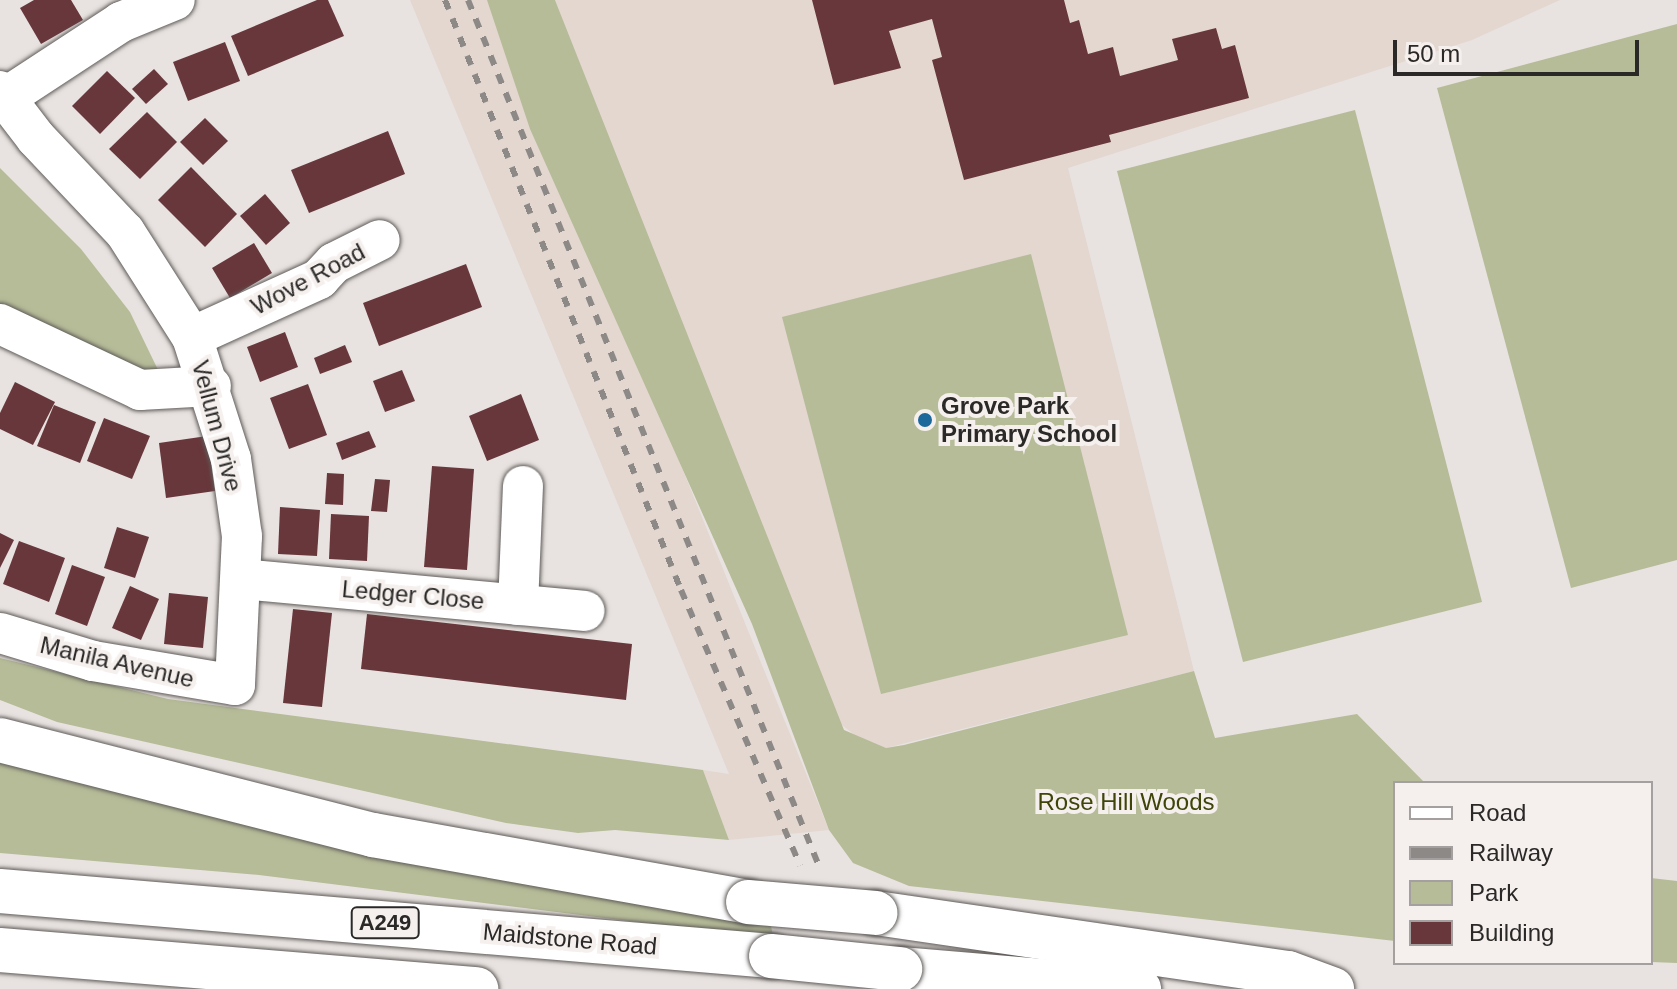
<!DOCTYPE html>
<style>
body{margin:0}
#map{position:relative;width:1677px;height:989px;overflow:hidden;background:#e8e3e0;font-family:Helvetica,sans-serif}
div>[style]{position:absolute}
.built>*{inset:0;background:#e3d7d0}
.green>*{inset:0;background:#b6bc98}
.building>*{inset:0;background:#68373b}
.roads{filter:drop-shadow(0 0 2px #5f5b59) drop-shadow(0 0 2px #5f5b59)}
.minor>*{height:40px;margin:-20px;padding:0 20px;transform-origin:20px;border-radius:20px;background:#fff}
.highway>*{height:44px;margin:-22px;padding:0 22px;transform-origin:22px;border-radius:22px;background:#fff}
.rail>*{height:6px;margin-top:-3px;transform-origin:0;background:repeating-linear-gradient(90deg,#8c8987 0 10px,transparent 0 20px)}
.bridges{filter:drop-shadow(0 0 2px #5f5b59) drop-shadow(0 0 2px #5f5b59)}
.highway-bridge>*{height:44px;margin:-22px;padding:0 22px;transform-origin:22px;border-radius:22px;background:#fff}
.dots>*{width:22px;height:22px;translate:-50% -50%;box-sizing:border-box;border:4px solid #f5f0ee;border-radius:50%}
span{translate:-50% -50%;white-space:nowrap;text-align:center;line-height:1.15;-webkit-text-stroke:8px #f5f0ee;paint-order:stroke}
.shield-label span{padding:2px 6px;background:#f5f0ee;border:2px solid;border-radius:6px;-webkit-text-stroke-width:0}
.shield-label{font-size:22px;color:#2a2928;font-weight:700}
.street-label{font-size:24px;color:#2a2928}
.poi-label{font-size:24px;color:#2a2928;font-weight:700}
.left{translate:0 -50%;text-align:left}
.park-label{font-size:24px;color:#3f4509}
.legend{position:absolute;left:1393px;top:781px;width:260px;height:184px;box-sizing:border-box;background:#f5f0ee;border:2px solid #a4a09f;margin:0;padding:10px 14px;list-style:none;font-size:24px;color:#2a2928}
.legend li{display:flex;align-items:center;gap:16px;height:40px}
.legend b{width:40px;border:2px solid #a4a09f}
.scale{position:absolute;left:1393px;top:40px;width:246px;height:36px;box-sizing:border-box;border:4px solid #2a2928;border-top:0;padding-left:10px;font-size:24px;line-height:28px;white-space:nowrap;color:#2a2928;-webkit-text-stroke:6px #f5f0ee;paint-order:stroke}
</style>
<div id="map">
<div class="built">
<div style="clip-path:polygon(410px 0,492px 0,829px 830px,729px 840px,703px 770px,729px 774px)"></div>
<div style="clip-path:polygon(555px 0,1560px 0,1472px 40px,1068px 168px,1194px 671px,886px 748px,862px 741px,837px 721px)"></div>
</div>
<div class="green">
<div style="clip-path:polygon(487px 0,555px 0,844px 730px,886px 748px,904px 745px,1194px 671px,1215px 738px,1357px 714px,1425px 783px,1395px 783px,1395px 941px,909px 886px,853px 863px,829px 830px,752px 624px,530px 129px)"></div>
<div style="clip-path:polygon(1677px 24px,1677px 560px,1571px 588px,1437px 88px)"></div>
<div style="clip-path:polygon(1355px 110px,1482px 602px,1243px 662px,1117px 171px)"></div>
<div style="clip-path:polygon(0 168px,81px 249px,130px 312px,160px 374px,136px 381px,0 317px)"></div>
<div style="clip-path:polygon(1031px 254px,1128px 635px,881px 694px,782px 317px)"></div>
<div style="clip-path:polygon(0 658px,168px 699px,703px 770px,729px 840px,615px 830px,578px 833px,506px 823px,57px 722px,0 700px)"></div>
<div style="clip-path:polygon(0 754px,769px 918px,774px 939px,259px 875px,0 853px)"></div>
<div style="clip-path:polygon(1651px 878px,1677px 881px,1677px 963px,1651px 962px)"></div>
</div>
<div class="building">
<div style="clip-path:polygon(34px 0,71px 0,83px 20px,41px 44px,20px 8px)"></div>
<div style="clip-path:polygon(317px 0,328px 0,344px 36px,248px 76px,231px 36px)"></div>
<div style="clip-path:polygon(812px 0,1064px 0,1070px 23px,1079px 20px,1088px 54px,1113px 47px,1120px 76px,1178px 60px,1172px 39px,1216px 28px,1222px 49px,1235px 45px,1249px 98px,1109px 135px,1111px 142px,964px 180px,932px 60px,942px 57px,932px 19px,889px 31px,901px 68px,834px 85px)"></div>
<div style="clip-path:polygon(225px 42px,240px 81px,188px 101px,173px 62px)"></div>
<div style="clip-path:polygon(154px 69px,168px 84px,146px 104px,132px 89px)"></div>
<div style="clip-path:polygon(107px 71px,135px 98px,100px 134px,72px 106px)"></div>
<div style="clip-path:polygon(147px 112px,177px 142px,140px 179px,109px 149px)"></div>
<div style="clip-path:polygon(205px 118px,228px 141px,203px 165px,180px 142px)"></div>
<div style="clip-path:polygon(388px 131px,405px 174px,309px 213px,291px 170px)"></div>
<div style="clip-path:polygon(191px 167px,237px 214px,205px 247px,158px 200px)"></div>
<div style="clip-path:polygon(265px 194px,290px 223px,266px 245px,240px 216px)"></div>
<div style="clip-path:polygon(254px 243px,272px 273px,230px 298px,212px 268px)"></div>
<div style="clip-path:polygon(466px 264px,482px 307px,379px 346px,363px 303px)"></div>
<div style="clip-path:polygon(285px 332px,298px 367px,260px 382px,247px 347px)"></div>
<div style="clip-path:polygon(345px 345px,352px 362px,320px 374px,314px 358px)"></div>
<div style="clip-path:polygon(402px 370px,415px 401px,385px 412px,373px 381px)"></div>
<div style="clip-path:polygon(15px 382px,55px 402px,33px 445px,0 429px,0 413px)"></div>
<div style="clip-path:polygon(308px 384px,327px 435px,289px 449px,270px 398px)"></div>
<div style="clip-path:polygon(521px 394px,539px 440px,487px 461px,469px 416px)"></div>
<div style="clip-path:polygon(54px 405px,96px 422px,80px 463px,37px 446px)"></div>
<div style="clip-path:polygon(104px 418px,150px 436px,132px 479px,87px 461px)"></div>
<div style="clip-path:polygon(369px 431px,376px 447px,342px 460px,336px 443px)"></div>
<div style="clip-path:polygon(207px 436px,215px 491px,166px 498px,159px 443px)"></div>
<div style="clip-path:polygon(432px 466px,474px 469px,467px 570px,424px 567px)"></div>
<div style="clip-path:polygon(327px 473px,344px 474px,343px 505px,325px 504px)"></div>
<div style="clip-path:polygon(375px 479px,390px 480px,387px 512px,371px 511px)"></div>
<div style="clip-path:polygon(280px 507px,320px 510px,317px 556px,278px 554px)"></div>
<div style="clip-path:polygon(331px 514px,369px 516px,367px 561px,329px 559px)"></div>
<div style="clip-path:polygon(117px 527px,149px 537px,135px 578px,104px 568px)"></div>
<div style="clip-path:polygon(0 533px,14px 540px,0 568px)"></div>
<div style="clip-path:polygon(19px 541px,65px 558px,49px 602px,3px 584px)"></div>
<div style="clip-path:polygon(72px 565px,105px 577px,87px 626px,55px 614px)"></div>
<div style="clip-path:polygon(130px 586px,159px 599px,141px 640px,112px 628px)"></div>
<div style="clip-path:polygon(169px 593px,208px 597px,203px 648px,164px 644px)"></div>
<div style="clip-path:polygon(293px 609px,332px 613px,322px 707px,283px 703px)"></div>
<div style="clip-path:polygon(367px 614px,632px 644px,626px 700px,361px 669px)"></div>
</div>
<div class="roads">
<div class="minor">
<div style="left:0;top:91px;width:59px;rotate:52.5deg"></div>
<div style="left:36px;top:138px;width:129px;rotate:46.6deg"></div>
<div style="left:125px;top:232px;width:125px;rotate:57.5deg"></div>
<div style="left:192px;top:337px;width:128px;rotate:72.3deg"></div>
<div style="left:231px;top:459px;width:78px;rotate:81.9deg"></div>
<div style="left:242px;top:536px;width:149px;rotate:92.7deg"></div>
<div style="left:235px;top:685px;width:144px;rotate:-170.4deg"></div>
<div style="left:93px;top:661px;width:97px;rotate:-163.2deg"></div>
<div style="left:5px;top:98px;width:139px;rotate:-33.2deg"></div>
<div style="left:121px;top:22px;width:58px;rotate:-22.2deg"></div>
<div style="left:0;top:324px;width:155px;rotate:25.2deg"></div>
<div style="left:140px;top:390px;width:71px;rotate:-3.2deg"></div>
<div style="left:192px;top:337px;width:140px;rotate:-24.5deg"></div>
<div style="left:319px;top:279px;width:22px;rotate:-47deg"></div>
<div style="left:334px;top:263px;width:51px;rotate:-26.6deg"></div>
<div style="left:241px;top:579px;width:345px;rotate:5.3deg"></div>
<div style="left:518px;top:605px;width:119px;rotate:-87.6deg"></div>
</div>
<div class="highway">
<div style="left:0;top:740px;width:385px;rotate:14.3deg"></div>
<div style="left:373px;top:835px;width:381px;rotate:10.1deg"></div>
<div style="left:0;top:891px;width:774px;rotate:4.82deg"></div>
<div style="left:876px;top:913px;width:416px;rotate:8.3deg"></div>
<div style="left:1288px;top:973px;width:47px;rotate:20deg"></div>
<div style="left:0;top:950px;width:478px;rotate:4.7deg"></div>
<div style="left:900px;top:969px;width:240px;rotate:4.8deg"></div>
</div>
</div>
<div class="rail">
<div style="left:445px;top:0;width:635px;rotate:68.2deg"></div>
<div style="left:681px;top:590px;width:300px;rotate:66.6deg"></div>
<div style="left:468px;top:0;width:934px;rotate:67.94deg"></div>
</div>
<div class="bridges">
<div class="highway-bridge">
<div style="left:748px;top:902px;width:128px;rotate:4.9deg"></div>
<div style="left:771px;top:956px;width:130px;rotate:5.8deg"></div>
</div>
</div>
<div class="dots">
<div style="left:925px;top:420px;background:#1d689b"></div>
</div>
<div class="shield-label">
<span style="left:385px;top:923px">A249</span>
</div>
<div class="street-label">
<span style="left:308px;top:279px;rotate:-28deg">Wove Road</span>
<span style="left:217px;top:426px;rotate:75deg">Vellum Drive</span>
<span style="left:413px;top:595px;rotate:5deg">Ledger Close</span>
<span style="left:117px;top:662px;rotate:13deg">Manila Avenue</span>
<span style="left:570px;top:939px;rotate:5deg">Maidstone Road</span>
</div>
<div class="poi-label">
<span class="left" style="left:941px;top:420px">Grove Park<br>Primary School</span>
</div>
<div class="park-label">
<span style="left:1126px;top:802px">Rose Hill Woods</span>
</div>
<ul class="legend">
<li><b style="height:10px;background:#fff"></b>Road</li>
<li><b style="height:10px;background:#8c8987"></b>Railway</li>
<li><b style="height:22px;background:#b6bc98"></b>Park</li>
<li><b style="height:22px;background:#68373b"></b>Building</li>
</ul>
<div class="scale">50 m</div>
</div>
